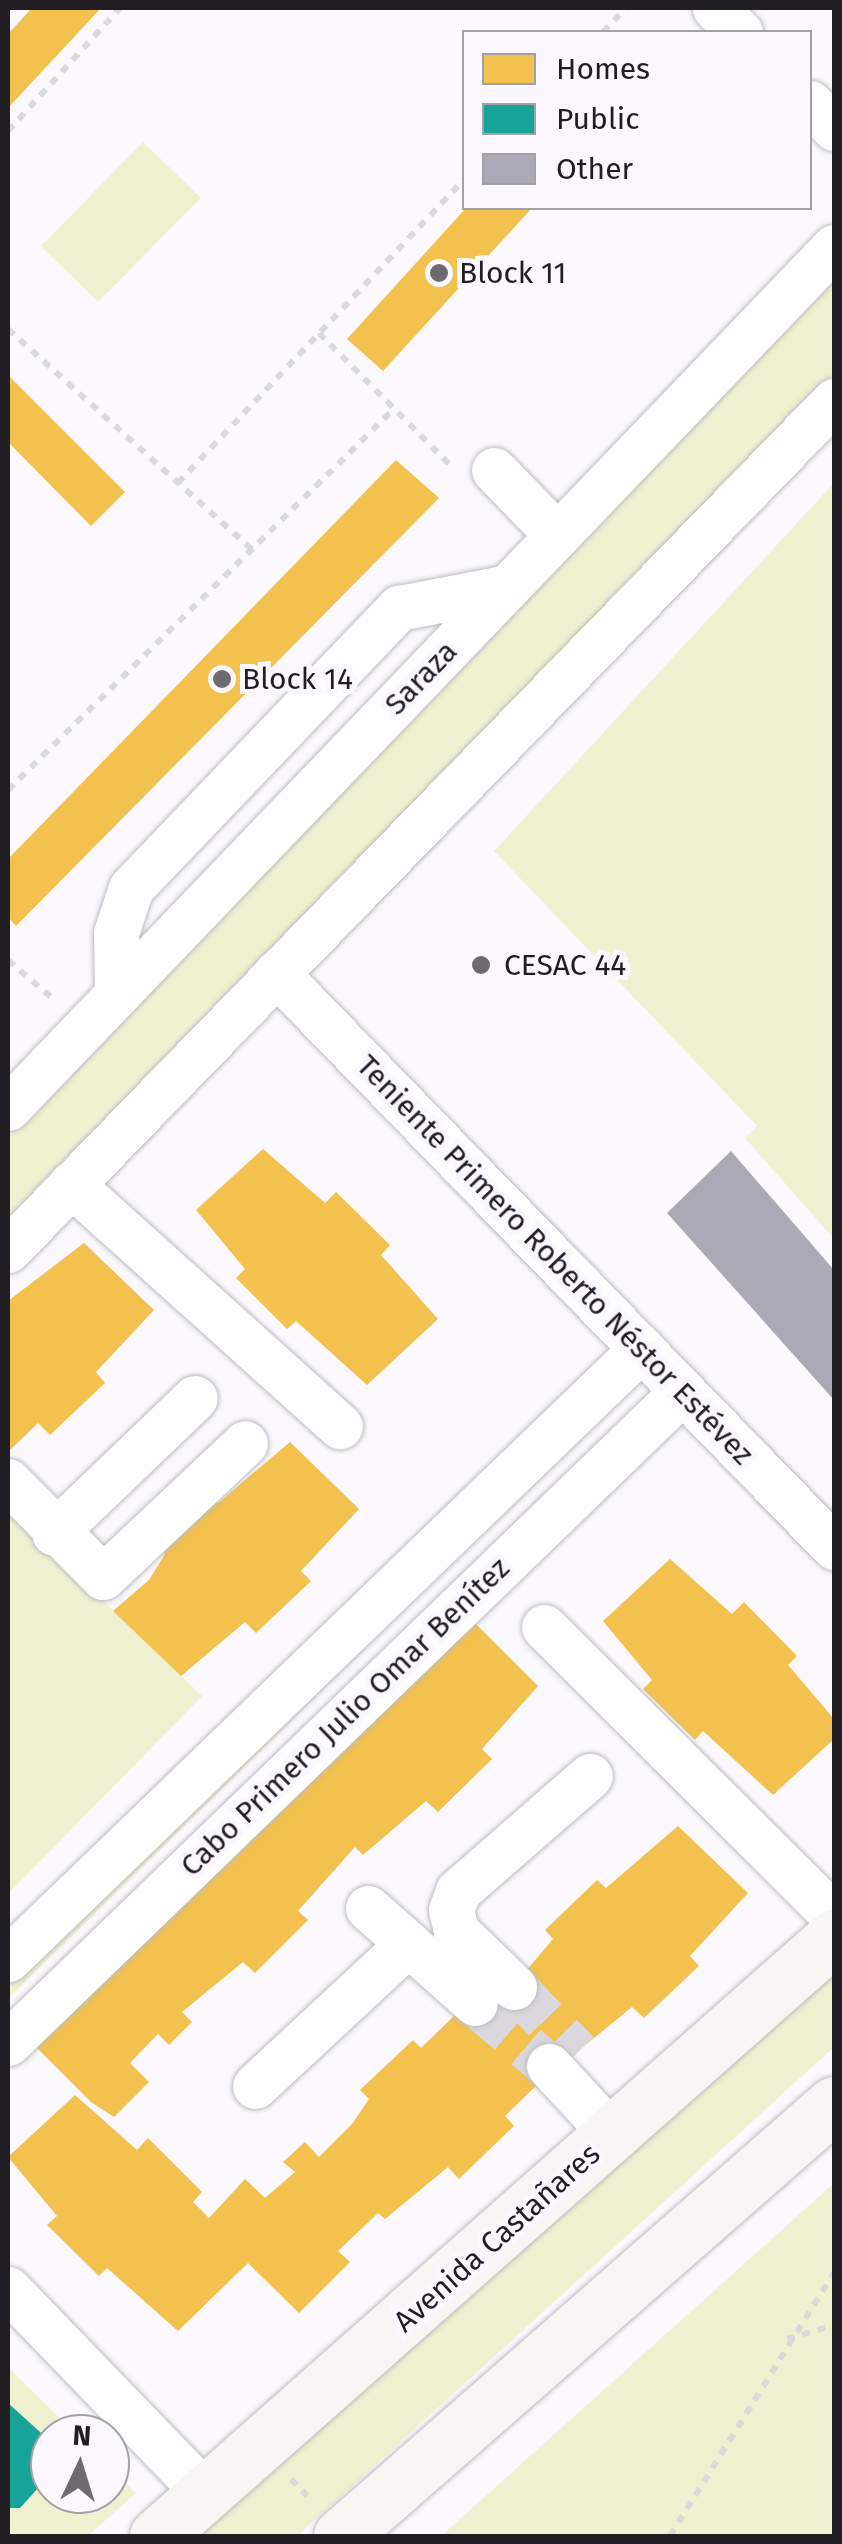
<!DOCTYPE html>
<meta charset="utf-8">
<style>
body{margin:0}
#map{position:relative;width:842px;height:2544px;overflow:hidden;background:#fbf9fd;font-family:"Fira Sans",sans-serif}
div>[style]{position:absolute}
.green>*{inset:0;background:#eff1d0}
.homes>*{inset:0;background:#f2c14e}
.public>*{inset:0;background:#17a398}
.building>*{inset:0;background:#aca9b6}
.minor-tunnel>*{height:45px;margin-top:-22.5px;transform-origin:0;background:repeating-linear-gradient(90deg,#dad8dc 0 45px,transparent 0 67px)}
.path>*{height:6px;margin-top:-3px;transform-origin:0;background:repeating-linear-gradient(90deg,#dadada 0 8px,transparent 0 16px)}
.roads{filter:drop-shadow(0 0 2px #bebcc0) drop-shadow(0 0 2px #bebcc0)}
.minor>*{height:45px;margin:-22.5px;padding:0 22.5px;transform-origin:22.5px;border-radius:22.5px;background:#fefeff}
.major>*{height:55px;margin:-27.5px;padding:0 27.5px;transform-origin:27.5px;border-radius:27.5px;background:#f8f5f5}
.dots>*{width:28px;height:28px;translate:-50% -50%;box-sizing:border-box;border:5px solid #faf7ff;border-radius:50%}
span{translate:-50% -50%;white-space:nowrap;text-align:center;line-height:1.15;-webkit-text-stroke:10px #faf7ff;paint-order:stroke}
.poi-label{font-size:30px;color:#201e23}
.left{translate:0 -50%;text-align:left}
.street-label{font-size:30px;color:#201e23}
.frame{position:absolute;inset:0;border:10px solid #201e23;pointer-events:none}
.legend{position:absolute;left:462px;top:30px;width:350px;height:180px;box-sizing:border-box;background:#faf7ff;border:2px solid #a3a0a7;margin:0;padding:12px 18px;list-style:none;font-size:30px;color:#201e23}
.legend li{display:flex;align-items:center;gap:20px;height:50px}
.legend b{width:50px;border:2px solid #a3a0a7}
.north{position:absolute;left:30px;top:2414px;width:100px;height:100px;box-sizing:border-box;background:#faf7ff;border:2px solid #a3a0a7;border-radius:50%;rotate:4deg;font-size:28px;font-weight:700;line-height:40px;text-align:center;color:#201e23}
.north::after{content:'';display:block;margin:auto;width:35px;height:45px;background:#6d6b6f;clip-path:polygon(50% 0,100% 100%,50% 72%,0 100%)}
</style>
<div id="map">
<div class="green">
<div style="clip-path:polygon(143px 142px,201px 198px,98px 302px,41px 246px)"></div>
<div style="clip-path:polygon(834px 274px,834px 373px,8px 1217px,8px 1127px)"></div>
<div style="clip-path:polygon(834px 483px,834px 1239px,745px 1138px,757px 1126px,494px 851px)"></div>
<div style="clip-path:polygon(622px 1385px,626px 1392px,8px 1999px,8px 1984px)"></div>
<div style="clip-path:polygon(8px 1509px,202px 1696px,8px 1894px)"></div>
<div style="clip-path:polygon(834px 1956px,834px 2047px,297px 2536px,185px 2536px)"></div>
<div style="clip-path:polygon(834px 2183px,834px 2536px,440px 2536px,441px 2536px)"></div>
<div style="clip-path:polygon(8px 2367px,76px 2434px,50px 2441px,8px 2403px)"></div>
<div style="clip-path:polygon(110px 2468px,136px 2493px,88px 2536px,8px 2536px,8px 2508px,20px 2508px,50px 2475px,50px 2494px,110px 2494px)"></div>
</div>
<div class="homes">
<div style="clip-path:polygon(32px 8px,101px 8px,8px 108px,8px 34px)"></div>
<div style="clip-path:polygon(466px 208px,532px 208px,383px 371px,347px 339px)"></div>
<div style="clip-path:polygon(8px 375px,125px 492px,91px 526px,8px 442px)"></div>
<div style="clip-path:polygon(396px 460px,439px 498px,16px 926px,8px 917px,8px 859px)"></div>
<div style="clip-path:polygon(263px 1149px,325px 1203px,336px 1192px,390px 1245px,381px 1255px,438px 1319px,367px 1385px,296px 1321px,287px 1329px,236px 1278px,245px 1269px,196px 1210px)"></div>
<div style="clip-path:polygon(84px 1243px,154px 1310px,96px 1372px,105px 1383px,50px 1435px,38px 1423px,8px 1452px,8px 1301px)"></div>
<div style="clip-path:polygon(290px 1442px,359px 1509px,301px 1571px,311px 1581px,256px 1633px,245px 1622px,181px 1676px,113px 1611px,149px 1580px,165px 1554px,157px 1546px,209px 1495px,218px 1503px)"></div>
<div style="clip-path:polygon(670px 1559px,732px 1614px,744px 1602px,797px 1656px,788px 1665px,834px 1719px,834px 1739px,773px 1795px,703px 1731px,695px 1740px,643px 1689px,652px 1680px,603px 1621px)"></div>
<div style="clip-path:polygon(471px 1619px,538px 1686px,482px 1749px,492px 1759px,438px 1812px,426px 1801px,363px 1855px,355px 1847px,298px 1911px,308px 1920px,255px 1973px,243px 1962px,182px 2012px,192px 2022px,169px 2045px,158px 2034px,130px 2063px,149px 2082px,114px 2117px,91px 2102px,22px 2033px)"></div>
<div style="clip-path:polygon(678px 1826px,748px 1893px,690px 1956px,699px 1966px,644px 2018px,632px 2007px,540px 2082px,505px 2116px,514px 2126px,459px 2179px,448px 2167px,385px 2219px,378px 2213px,338px 2251px,350px 2262px,299px 2313px,248px 2263px,178px 2331px,107px 2268px,99px 2276px,47px 2225px,57px 2216px,8px 2157px,75px 2095px,137px 2150px,148px 2138px,202px 2192px,193px 2202px,209px 2218px,245px 2179px,265px 2198px,295px 2172px,283px 2162px,305px 2142px,319px 2157px,352px 2124px,369px 2099px,360px 2090px,413px 2040px,421px 2048px,462px 2008px,504px 1997px,553px 1939px,545px 1930px,597px 1880px,606px 1888px)"></div>
</div>
<div class="public">
<div style="clip-path:polygon(8px 2403px,50px 2441px,50px 2475px,20px 2508px,8px 2508px)"></div>
</div>
<div class="building">
<div style="clip-path:polygon(731px 1151px,834px 1270px,834px 1400px,667px 1213px)"></div>
</div>
<div class="minor-tunnel">
<div style="left:514px;top:1987px;width:91px;rotate:45.9deg"></div>
<div style="left:475px;top:2003px;width:97px;rotate:40.4deg"></div>
</div>
<div class="path">
<div style="left:603px;top:32px;width:33px;rotate:-46deg"></div>
<div style="left:8px;top:131px;width:166px;rotate:-47.7deg"></div>
<div style="left:8px;top:329px;width:331px;rotate:42.1deg"></div>
<div style="left:319px;top:333px;width:189px;rotate:45.2deg"></div>
<div style="left:178px;top:483px;width:417px;rotate:-46.7deg"></div>
<div style="left:8px;top:790px;width:542px;rotate:-44.63deg"></div>
<div style="left:8px;top:960px;width:58px;rotate:40.8deg"></div>
<div style="left:787px;top:2339px;width:49px;rotate:-16.6deg"></div>
<div style="left:291px;top:2479px;width:28px;rotate:46deg"></div>
<div style="left:670px;top:2536px;width:310px;rotate:-58.1deg"></div>
</div>
<div class="roads">
<div class="minor">
<div style="left:715px;top:8px;width:35px;rotate:44deg"></div>
<div style="left:810px;top:103px;width:35px;rotate:46deg"></div>
<div style="left:494px;top:470px;width:91px;rotate:45.9deg"></div>
<div style="left:276px;top:973px;width:801px;rotate:45.81deg"></div>
<div style="left:117px;top:994px;width:61px;rotate:-90.9deg"></div>
<div style="left:116px;top:933px;width:47px;rotate:-71.6deg"></div>
<div style="left:131px;top:888px;width:388px;rotate:-46.3deg"></div>
<div style="left:399px;top:608px;width:111px;rotate:-10.9deg"></div>
<div style="left:8px;top:1108px;width:1193px;rotate:-46.19deg"></div>
<div style="left:71px;top:1184px;width:362px;rotate:42deg"></div>
<div style="left:8px;top:1250px;width:1185px;rotate:-45.79deg"></div>
<div style="left:8px;top:1481px;width:135px;rotate:45.3deg"></div>
<div style="left:103px;top:1577px;width:195px;rotate:-43.3deg"></div>
<div style="left:54px;top:1533px;width:195px;rotate:-43.8deg"></div>
<div style="left:544px;top:1627px;width:409px;rotate:44.9deg"></div>
<div style="left:368px;top:1908px;width:143px;rotate:41.6deg"></div>
<div style="left:8px;top:1959px;width:880px;rotate:-43.94deg"></div>
<div style="left:514px;top:1987px;width:81px;rotate:-136deg"></div>
<div style="left:456px;top:1931px;width:22px;rotate:-103deg"></div>
<div style="left:451px;top:1910px;width:20px;rotate:-70deg"></div>
<div style="left:458px;top:1891px;width:175px;rotate:-41.1deg"></div>
<div style="left:8px;top:2043px;width:938px;rotate:-44.01deg"></div>
<div style="left:549px;top:2066px;width:94px;rotate:47.2deg"></div>
<div style="left:255px;top:2086px;width:209px;rotate:-42.9deg"></div>
<div style="left:8px;top:2289px;width:288px;rotate:46deg"></div>
</div>
<div class="major">
<div style="left:157px;top:2536px;width:904px;rotate:-41.5deg"></div>
<div style="left:341px;top:2536px;width:655px;rotate:-41.23deg"></div>
</div>
</div>
<div class="dots">
<div style="left:439px;top:273px;background:#6d6b6f"></div>
<div style="left:222px;top:679px;background:#6d6b6f"></div>
<div style="left:481px;top:965px;background:#6d6b6f"></div>
</div>
<div class="poi-label">
<span class="left" style="left:459px;top:273px">Block 11</span>
<span class="left" style="left:242px;top:679px">Block 14</span>
<span class="left" style="left:504px;top:965px">CESAC 44</span>
</div>
<div class="street-label">
<span style="left:421px;top:678px;rotate:-46deg">Saraza</span>
<span style="left:555px;top:1260px;rotate:46deg">Teniente Primero Roberto Néstor Estévez</span>
<span style="left:345px;top:1717px;rotate:-44deg">Cabo Primero Julio Omar Benítez</span>
<span style="left:497px;top:2238px;rotate:-42deg">Avenida Castañares</span>
</div>
<div class="frame"></div>
<ul class="legend">
<li><b style="height:28px;background:#f2c14e"></b>Homes</li>
<li><b style="height:28px;background:#17a398"></b>Public</li>
<li><b style="height:28px;background:#aca9b6"></b>Other</li>
</ul>
<div class="north">N</div>
</div>
